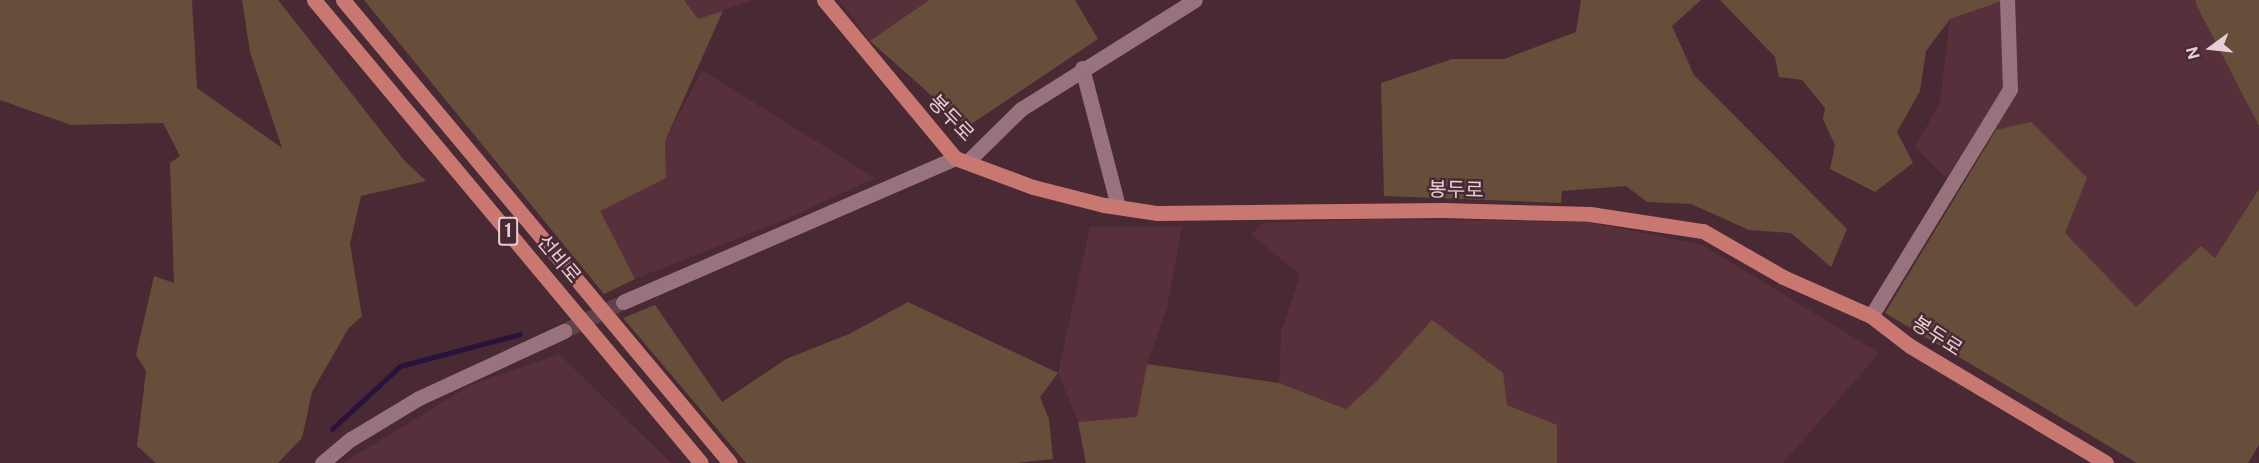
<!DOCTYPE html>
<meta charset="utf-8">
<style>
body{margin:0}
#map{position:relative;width:2259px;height:463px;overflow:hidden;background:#492933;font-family:"Public Sans","Noto Sans KR",sans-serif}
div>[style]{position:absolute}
.built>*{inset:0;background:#57303c}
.green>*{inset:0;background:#674e3a}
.stream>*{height:5px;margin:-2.5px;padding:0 2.5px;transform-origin:2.5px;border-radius:2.5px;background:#27133b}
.minor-tunnel>*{height:15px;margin-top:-7.5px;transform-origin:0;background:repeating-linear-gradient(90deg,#60424b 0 15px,transparent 0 23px)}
.minor>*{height:15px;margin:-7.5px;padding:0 7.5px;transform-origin:7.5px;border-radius:7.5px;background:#98727c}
.major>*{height:15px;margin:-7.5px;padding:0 7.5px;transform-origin:7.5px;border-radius:7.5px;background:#c97771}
span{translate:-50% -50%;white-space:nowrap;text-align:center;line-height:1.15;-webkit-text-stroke:5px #492933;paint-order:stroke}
.shield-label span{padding:2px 4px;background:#492933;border:2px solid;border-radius:4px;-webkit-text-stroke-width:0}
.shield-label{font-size:18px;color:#e5cfd4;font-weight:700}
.street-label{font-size:20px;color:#e5cfd4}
.north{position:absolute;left:2181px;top:18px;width:60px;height:60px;-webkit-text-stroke:4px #492933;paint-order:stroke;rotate:255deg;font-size:16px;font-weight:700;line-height:24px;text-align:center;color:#e5cfd4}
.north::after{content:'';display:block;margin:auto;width:21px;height:27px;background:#e5cfd4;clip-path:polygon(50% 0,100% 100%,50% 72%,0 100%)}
</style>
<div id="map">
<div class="built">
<div style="clip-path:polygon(684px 0,754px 0,698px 19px)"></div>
<div style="clip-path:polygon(839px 0,929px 0,870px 41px)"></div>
<div style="clip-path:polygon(2005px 0,2195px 0,2259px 126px,2259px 189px,2215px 258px,2201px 246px,2136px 307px,2064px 233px,2087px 178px,1996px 130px,1957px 188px,1915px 147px,1940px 103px,1950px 19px)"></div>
<div style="clip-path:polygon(702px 70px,875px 178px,782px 221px,635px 279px,599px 211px,666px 178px,665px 141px)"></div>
<div style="clip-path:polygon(1382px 219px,1588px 222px,1703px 245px,1879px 353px,1783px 463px,1557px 463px,1557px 425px,1507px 405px,1376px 382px,1346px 409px,1279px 383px,1281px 332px,1300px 275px,1251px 234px,1263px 223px)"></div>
<div style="clip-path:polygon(1090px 227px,1182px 227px,1167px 308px,1147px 364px,1138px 417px,1078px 422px,1058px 373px)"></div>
<div style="clip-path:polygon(559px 354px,671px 463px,343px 463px,471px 385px)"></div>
</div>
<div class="green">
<div style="clip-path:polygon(0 0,192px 0,197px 88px,282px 148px,250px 52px,242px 0,278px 0,404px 160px,426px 181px,361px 196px,350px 244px,362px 316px,348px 329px,312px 392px,302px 438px,278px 463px,156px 463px,137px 446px,146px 371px,136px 355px,154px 276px,174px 283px,170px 163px,180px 156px,163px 123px,71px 125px,0 100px)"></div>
<div style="clip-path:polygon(364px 0,684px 0,698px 19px,723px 11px,665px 141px,666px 178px,600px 211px,635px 279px,604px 294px)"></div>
<div style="clip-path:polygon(929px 0,1075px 0,1098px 39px,967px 127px,870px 41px)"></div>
<div style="clip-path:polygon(1581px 0,1701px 0,1672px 26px,1694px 75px,1847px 229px,1831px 267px,1791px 233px,1749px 230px,1691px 204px,1647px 202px,1626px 186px,1562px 191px,1561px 203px,1384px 196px,1381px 83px,1452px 59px,1504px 59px,1576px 32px)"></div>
<div style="clip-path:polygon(1720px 0,2005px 0,1950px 19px,1926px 51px,1920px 91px,1897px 132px,1913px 163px,1875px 192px,1830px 169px,1835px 145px,1823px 119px,1825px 108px,1802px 80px,1779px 77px,1775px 57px)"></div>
<div style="clip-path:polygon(2195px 0,2259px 0,2259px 126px,2198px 8px)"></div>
<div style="clip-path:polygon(2031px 122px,2087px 178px,2065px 233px,2136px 307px,2201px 246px,2215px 258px,2259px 189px,2259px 445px,2248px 463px,2137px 463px,1885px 313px,1996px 130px)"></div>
<div style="clip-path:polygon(908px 302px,1058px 373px,1040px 397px,1049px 419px,1053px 459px,1016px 463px,746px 463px,623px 318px,655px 305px,722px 402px,786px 359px,849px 334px)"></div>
<div style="clip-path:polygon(1432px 320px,1503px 373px,1507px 405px,1557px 425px,1557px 463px,1086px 463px,1078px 422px,1137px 417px,1147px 364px,1279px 383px,1346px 409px,1376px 382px)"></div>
</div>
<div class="stream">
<div style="left:332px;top:429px;width:93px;rotate:-42.8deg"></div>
<div style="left:400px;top:366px;width:124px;rotate:-14.9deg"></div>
</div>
<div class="minor-tunnel">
<div style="left:564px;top:331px;width:66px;rotate:-26.2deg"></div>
</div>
<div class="minor">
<div style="left:1082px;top:68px;width:143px;rotate:75.4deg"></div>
<div style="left:968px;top:161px;width:74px;rotate:-44.5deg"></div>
<div style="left:1021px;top:109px;width:205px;rotate:-32.1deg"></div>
<div style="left:623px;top:302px;width:362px;rotate:-23.4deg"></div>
<div style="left:1871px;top:316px;width:266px;rotate:-58.5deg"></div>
<div style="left:2010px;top:89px;width:89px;rotate:-91.9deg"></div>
<div style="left:322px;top:463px;width:38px;rotate:-40deg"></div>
<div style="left:351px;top:439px;width:79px;rotate:-31.1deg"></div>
<div style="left:419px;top:398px;width:160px;rotate:-24.8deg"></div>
</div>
<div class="major">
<div style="left:314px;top:0;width:603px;rotate:50.11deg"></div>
<div style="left:343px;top:0;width:603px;rotate:50.11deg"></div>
<div style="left:824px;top:0;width:205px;rotate:50.3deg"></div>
<div style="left:955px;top:158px;width:83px;rotate:20.4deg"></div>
<div style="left:1033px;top:187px;width:73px;rotate:14.2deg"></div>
<div style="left:1104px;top:205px;width:54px;rotate:8.6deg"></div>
<div style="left:1157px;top:213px;width:285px;rotate:-0.6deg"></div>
<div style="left:1442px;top:210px;width:148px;rotate:1.5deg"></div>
<div style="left:1590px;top:214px;width:114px;rotate:8.6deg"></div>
<div style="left:1703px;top:231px;width:92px;rotate:29.9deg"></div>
<div style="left:1783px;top:277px;width:96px;rotate:23.9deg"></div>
<div style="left:1871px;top:316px;width:49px;rotate:37.6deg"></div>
<div style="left:1910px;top:346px;width:228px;rotate:30.8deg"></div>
</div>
<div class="shield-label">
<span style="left:508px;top:231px">1</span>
</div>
<div class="street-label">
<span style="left:951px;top:118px;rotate:46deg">봉두로</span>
<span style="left:1456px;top:190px;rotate:1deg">봉두로</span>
<span style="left:559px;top:259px;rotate:50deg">선비로</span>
<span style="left:1937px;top:336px;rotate:33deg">봉두로</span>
</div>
<div class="north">N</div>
</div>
